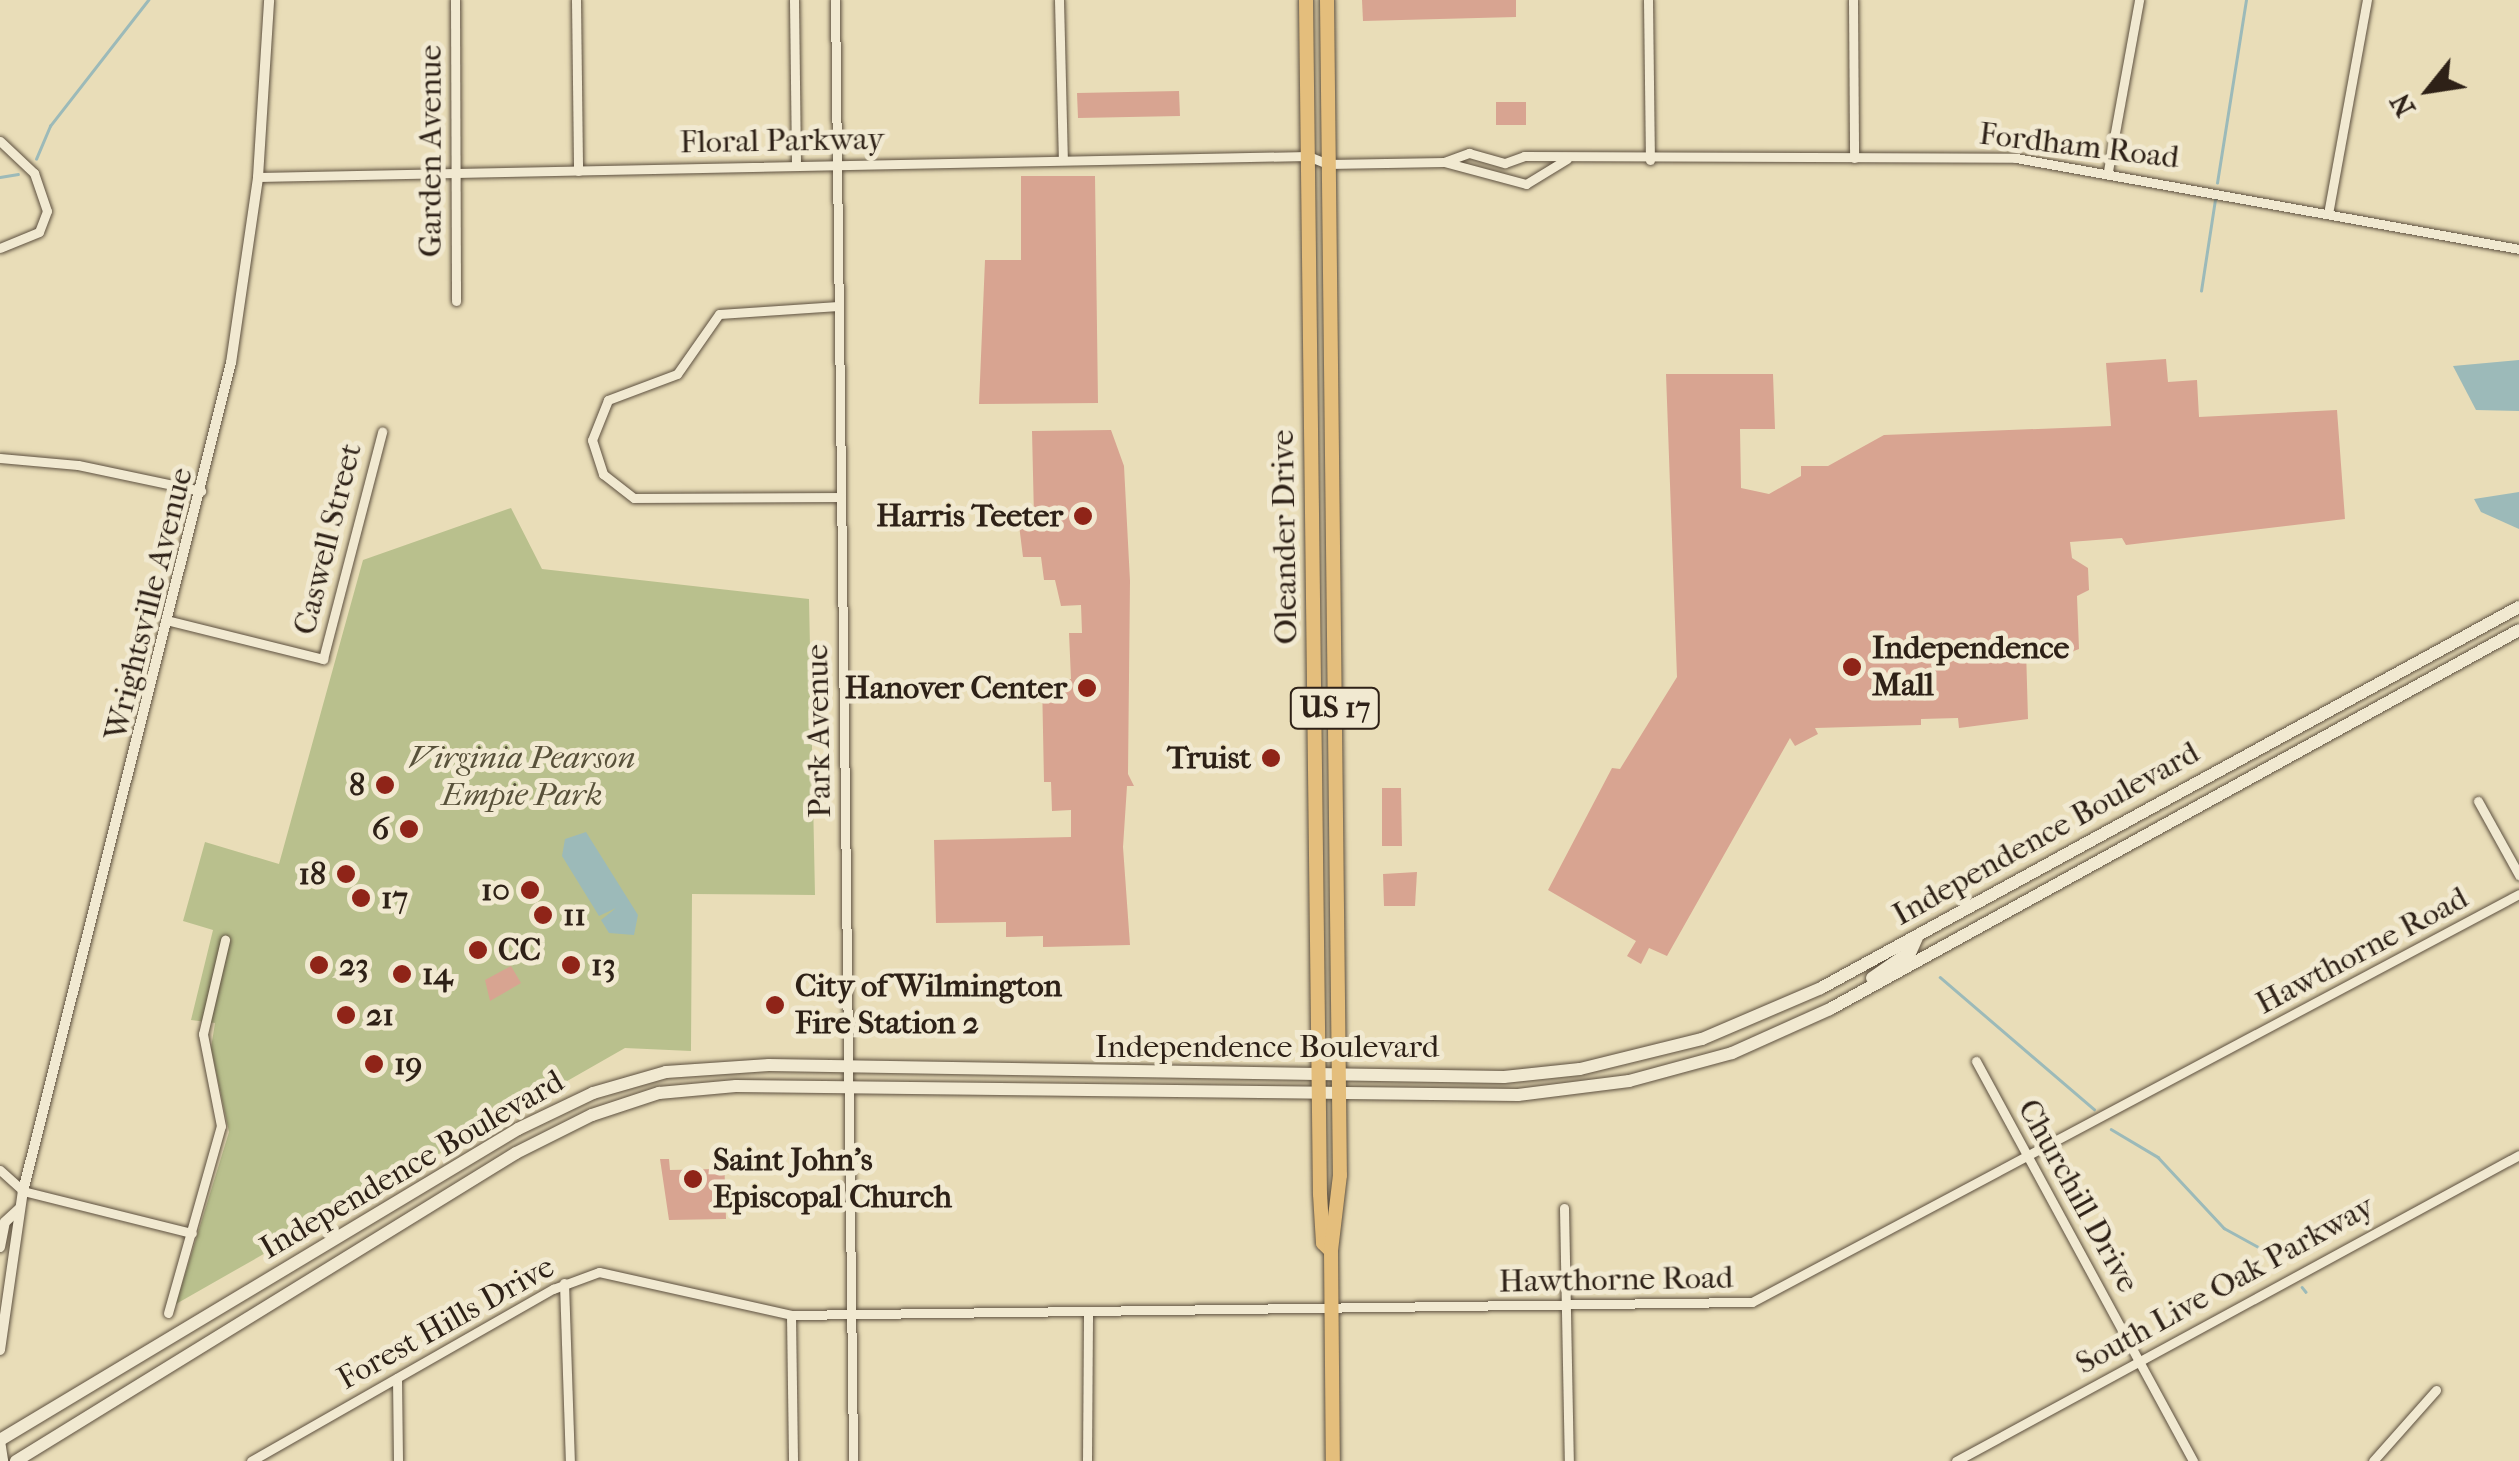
<!DOCTYPE html>
<style>
body{margin:0}
#map{position:relative;width:2519px;height:1461px;overflow:hidden;background:#e9ddb8;font-family:"IM FELL French Canon",serif}
div>[style]{position:absolute}
.green>*{inset:0;background:#b9c08d}
.water>*{inset:0;background:#9cbab9}
.stream>*{height:2.5px;margin:-1.25px;padding:0 1.25px;transform-origin:1.25px;border-radius:1.25px;background:#9cbab9}
.building>*{inset:0;background:#d8a491}
.roads{filter:drop-shadow(0 0 2px #5d503f) drop-shadow(0 0 2px #5d503f)}
.minor>*{height:9px;margin:-4.5px;padding:0 4.5px;transform-origin:4.5px;border-radius:4.5px;background:#f1e9d1}
.tertiary>*{height:10px;margin:-5px;padding:0 5px;transform-origin:5px;border-radius:5px;background:#f1e9d1}
.secondary>*{height:12px;margin:-6px;padding:0 6px;transform-origin:6px;border-radius:6px;background:#f1e9d1}
.primary>*{height:14px;margin:-7px;padding:0 7px;transform-origin:7px;border-radius:7px;background:#e4be7c}
.dots>*{width:28px;height:28px;translate:-50% -50%;box-sizing:border-box;border:5px solid #f1e9d1;border-radius:50%}
span{translate:-50% -50%;white-space:nowrap;text-align:center;line-height:1.15;-webkit-text-stroke:10px #f1e9d1;paint-order:stroke}
.shield-label span{padding:2px 8px;background:#f1e9d1;border:2px solid;border-radius:8px;-webkit-text-stroke-width:0}
.shield-label{font-size:30px;color:#2e2117;font-weight:700}
.street-label{font-size:32px;color:#2e2117}
.poi-label{font-size:32px;color:#2e2117;font-weight:700}
.right{translate:-100% -50%;text-align:right}
.left{translate:0 -50%;text-align:left}
.park-label{font-size:32px;color:#58513a;font-style:italic}
.north{position:absolute;left:2379px;top:40px;width:100px;height:100px;-webkit-text-stroke:8px #f1e9d1;paint-order:stroke;rotate:240deg;font-size:28px;font-weight:700;line-height:40px;text-align:center;color:#2e2117}
.north::after{content:'';display:block;margin:auto;width:35px;height:45px;background:#2e2117;clip-path:polygon(50% 0,100% 100%,50% 72%,0 100%)}
</style>
<div id="map">
<div class="green">
<div style="clip-path:polygon(511px 508px,542px 569px,809px 599px,815px 895px,692px 894px,691px 1051px,625px 1048px,176px 1304px,229px 1132px,211px 1048px,215px 1023px,191px 1020px,213px 930px,183px 921px,205px 842px,279px 864px,363px 560px)"></div>
</div>
<div class="water">
<div style="clip-path:polygon(2519px 360px,2519px 411px,2476px 410px,2453px 366px)"></div>
<div style="clip-path:polygon(2519px 492px,2519px 529px,2481px 512px,2474px 499px)"></div>
<div style="clip-path:polygon(586px 832px,638px 915px,634px 935px,609px 933px,601px 920px,616px 908px,599px 916px,562px 856px,565px 839px)"></div>
</div>
<div class="stream">
<div style="left:36px;top:159px;width:36px;rotate:-67deg"></div>
<div style="left:50px;top:126px;width:160px;rotate:-52.1deg"></div>
<div style="left:0;top:177px;width:18px;rotate:-9deg"></div>
<div style="left:2217px;top:183px;width:185px;rotate:-81deg"></div>
<div style="left:2201px;top:291px;width:93px;rotate:-81.3deg"></div>
<div style="left:1940px;top:977px;width:203px;rotate:40.6deg"></div>
<div style="left:2111px;top:1129px;width:55px;rotate:30.8deg"></div>
<div style="left:2158px;top:1157px;width:97px;rotate:47.1deg"></div>
<div style="left:2224px;top:1228px;width:56px;rotate:28.9deg"></div>
<div style="left:2302px;top:1287px;width:6px;rotate:51deg"></div>
</div>
<div class="building">
<div style="clip-path:polygon(1362px 0,1516px 0,1516px 17px,1363px 21px)"></div>
<div style="clip-path:polygon(1179px 91px,1180px 116px,1078px 118px,1077px 93px)"></div>
<div style="clip-path:polygon(1496px 102px,1526px 102px,1526px 125px,1496px 125px)"></div>
<div style="clip-path:polygon(1021px 176px,1095px 176px,1098px 403px,979px 404px,985px 260px,1021px 260px)"></div>
<div style="clip-path:polygon(2166px 359px,2168px 382px,2197px 380px,2199px 417px,2337px 410px,2345px 519px,2126px 545px,2122px 538px,2070px 542px,2072px 558px,2088px 568px,2089px 590px,2077px 596px,2079px 649px,2061px 656px,2061px 648px,2026px 649px,2028px 719px,1959px 728px,1958px 718px,1921px 719px,1921px 725px,1815px 728px,1818px 734px,1795px 746px,1790px 738px,1667px 956px,1649px 948px,1641px 964px,1627px 956px,1636px 941px,1548px 890px,1612px 768px,1620px 769px,1677px 677px,1666px 374px,1773px 374px,1775px 429px,1740px 429px,1741px 488px,1769px 494px,1801px 476px,1801px 466px,1828px 466px,1884px 435px,2111px 426px,2106px 363px)"></div>
<div style="clip-path:polygon(1111px 430px,1124px 466px,1130px 581px,1128px 774px,1134px 786px,1127px 786px,1123px 847px,1130px 945px,1043px 947px,1043px 936px,1006px 937px,1006px 922px,936px 923px,934px 840px,1071px 837px,1071px 810px,1052px 811px,1051px 782px,1044px 782px,1042px 680px,1071px 679px,1069px 633px,1082px 633px,1081px 605px,1061px 606px,1055px 580px,1044px 580px,1041px 557px,1023px 557px,1018px 517px,1034px 517px,1032px 431px)"></div>
<div style="clip-path:polygon(1382px 788px,1401px 788px,1402px 846px,1382px 846px)"></div>
<div style="clip-path:polygon(1417px 872px,1415px 906px,1384px 906px,1383px 874px)"></div>
<div style="clip-path:polygon(511px 966px,521px 983px,490px 1001px,485px 980px)"></div>
<div style="clip-path:polygon(714px 1153px,724px 1153px,726px 1219px,669px 1220px,660px 1159px,669px 1159px,670px 1170px,715px 1169px)"></div>
</div>
<div class="roads">
<div class="minor">
<div style="left:455px;top:0;width:301px;rotate:89.8deg"></div>
<div style="left:576px;top:0;width:171px;rotate:89.3deg"></div>
<div style="left:794px;top:0;width:165px;rotate:89.3deg"></div>
<div style="left:835px;top:0;width:1461px;rotate:89.29deg"></div>
<div style="left:1059px;top:0;width:160px;rotate:88.6deg"></div>
<div style="left:1648px;top:0;width:160px;rotate:89.3deg"></div>
<div style="left:1853px;top:0;width:158px;rotate:89.6deg"></div>
<div style="left:0;top:141px;width:47px;rotate:43.3deg"></div>
<div style="left:34px;top:173px;width:40px;rotate:71.1deg"></div>
<div style="left:47px;top:211px;width:22px;rotate:111deg"></div>
<div style="left:39px;top:232px;width:42px;rotate:157.7deg"></div>
<div style="left:1444px;top:162px;width:27px;rotate:-20deg"></div>
<div style="left:1469px;top:153px;width:37px;rotate:16deg"></div>
<div style="left:1505px;top:163px;width:20px;rotate:-20deg"></div>
<div style="left:1524px;top:156px;width:492px;rotate:0.2deg"></div>
<div style="left:2016px;top:158px;width:511px;rotate:10.25deg"></div>
<div style="left:2108px;top:171px;width:174px;rotate:-79.7deg"></div>
<div style="left:258px;top:177px;width:1050px;rotate:-1.15deg"></div>
<div style="left:1308px;top:156px;width:22px;rotate:22deg"></div>
<div style="left:1328px;top:164px;width:116px;rotate:-1deg"></div>
<div style="left:1444px;top:162px;width:85px;rotate:15deg"></div>
<div style="left:1526px;top:184px;width:48px;rotate:-31.4deg"></div>
<div style="left:2328px;top:214px;width:218px;rotate:-79.7deg"></div>
<div style="left:838px;top:306px;width:119px;rotate:176.2deg"></div>
<div style="left:719px;top:314px;width:73px;rotate:125deg"></div>
<div style="left:677px;top:374px;width:74px;rotate:159.4deg"></div>
<div style="left:608px;top:400px;width:43px;rotate:111.8deg"></div>
<div style="left:592px;top:440px;width:36px;rotate:72deg"></div>
<div style="left:603px;top:474px;width:39px;rotate:38deg"></div>
<div style="left:634px;top:498px;width:207px;rotate:-0.3deg"></div>
<div style="left:0;top:458px;width:78px;rotate:5.1deg"></div>
<div style="left:78px;top:465px;width:126px;rotate:11.9deg"></div>
<div style="left:170px;top:621px;width:158px;rotate:13.9deg"></div>
<div style="left:323px;top:659px;width:235px;rotate:-75.4deg"></div>
<div style="left:2478px;top:801px;width:85px;rotate:61deg"></div>
<div style="left:1976px;top:1061px;width:455px;rotate:61.5deg"></div>
<div style="left:0;top:1170px;width:31px;rotate:42deg"></div>
<div style="left:23px;top:1191px;width:174px;rotate:14deg"></div>
<div style="left:1564px;top:1208px;width:253px;rotate:88.9deg"></div>
<div style="left:564px;top:1283px;width:178px;rotate:88.1deg"></div>
<div style="left:168px;top:1313px;width:194px;rotate:-74.2deg"></div>
<div style="left:221px;top:1126px;width:94px;rotate:-101.1deg"></div>
<div style="left:203px;top:1034px;width:97px;rotate:-76.8deg"></div>
<div style="left:791px;top:1315px;width:146px;rotate:89.2deg"></div>
<div style="left:397px;top:1378px;width:83px;rotate:89.3deg"></div>
<div style="left:251px;top:1461px;width:348px;rotate:-29.7deg"></div>
<div style="left:553px;top:1289px;width:49px;rotate:-20.3deg"></div>
<div style="left:599px;top:1272px;width:197px;rotate:12.6deg"></div>
<div style="left:791px;top:1315px;width:961px;rotate:-0.78deg"></div>
<div style="left:1752px;top:1302px;width:869px;rotate:-28.01deg"></div>
<div style="left:1087px;top:1461px;width:150px;rotate:-89.6deg"></div>
<div style="left:1956px;top:1461px;width:641px;rotate:-28.52deg"></div>
<div style="left:2373px;top:1461px;width:95px;rotate:-48.4deg"></div>
</div>
<div class="tertiary">
<div style="left:0;top:1247px;width:25px;rotate:-79deg"></div>
<div style="left:5px;top:1222px;width:19px;rotate:-43deg"></div>
<div style="left:0;top:1350px;width:161px;rotate:-81.8deg"></div>
<div style="left:23px;top:1191px;width:854px;rotate:-75.9deg"></div>
<div style="left:231px;top:363px;width:188px;rotate:-81.7deg"></div>
<div style="left:258px;top:177px;width:177px;rotate:-86.4deg"></div>
<div style="left:0;top:1441px;width:20px;rotate:81deg"></div>
</div>
<div class="secondary">
<div style="left:1872px;top:978px;width:47px;rotate:-34.7deg"></div>
<div style="left:1911px;top:951px;width:17px;rotate:-66deg"></div>
<div style="left:0;top:1440px;width:604px;rotate:-30.98deg"></div>
<div style="left:518px;top:1129px;width:83px;rotate:-25.6deg"></div>
<div style="left:593px;top:1093px;width:76px;rotate:-16deg"></div>
<div style="left:666px;top:1072px;width:103px;rotate:-3.9deg"></div>
<div style="left:769px;top:1065px;width:735px;rotate:0.94deg"></div>
<div style="left:1504px;top:1077px;width:76px;rotate:-6deg"></div>
<div style="left:1580px;top:1069px;width:126px;rotate:-13.8deg"></div>
<div style="left:1702px;top:1039px;width:129px;rotate:-23.2deg"></div>
<div style="left:1821px;top:988px;width:795px;rotate:-28.63deg"></div>
<div style="left:16px;top:1461px;width:587px;rotate:-31.63deg"></div>
<div style="left:516px;top:1153px;width:85px;rotate:-26.6deg"></div>
<div style="left:592px;top:1115px;width:71px;rotate:-18.2deg"></div>
<div style="left:659px;top:1093px;width:77px;rotate:-5.2deg"></div>
<div style="left:736px;top:1086px;width:782px;rotate:0.66deg"></div>
<div style="left:1518px;top:1095px;width:112px;rotate:-7.2deg"></div>
<div style="left:1629px;top:1081px;width:107px;rotate:-15.2deg"></div>
<div style="left:1732px;top:1053px;width:107px;rotate:-24.2deg"></div>
<div style="left:1830px;top:1009px;width:786px;rotate:-28.81deg"></div>
</div>
<div class="primary">
<div style="left:1306px;top:0;width:1194px;rotate:89.33deg"></div>
<div style="left:1320px;top:1194px;width:49px;rotate:86.5deg"></div>
<div style="left:1323px;top:1243px;width:11px;rotate:45deg"></div>
<div style="left:1327px;top:0;width:1175px;rotate:89.37deg"></div>
<div style="left:1340px;top:1175px;width:77px;rotate:96.8deg"></div>
<div style="left:1331px;top:1251px;width:210px;rotate:89.5deg"></div>
</div>
</div>
<div class="dots">
<div style="left:1083px;top:516px;background:#8f2418"></div>
<div style="left:1852px;top:667px;background:#8f2418"></div>
<div style="left:1087px;top:688px;background:#8f2418"></div>
<div style="left:1271px;top:758px;background:#8f2418"></div>
<div style="left:385px;top:785px;background:#8f2418"></div>
<div style="left:409px;top:829px;background:#8f2418"></div>
<div style="left:346px;top:874px;background:#8f2418"></div>
<div style="left:530px;top:890px;background:#8f2418"></div>
<div style="left:361px;top:898px;background:#8f2418"></div>
<div style="left:543px;top:915px;background:#8f2418"></div>
<div style="left:478px;top:950px;background:#8f2418"></div>
<div style="left:319px;top:965px;background:#8f2418"></div>
<div style="left:571px;top:965px;background:#8f2418"></div>
<div style="left:402px;top:974px;background:#8f2418"></div>
<div style="left:775px;top:1005px;background:#8f2418"></div>
<div style="left:346px;top:1015px;background:#8f2418"></div>
<div style="left:374px;top:1064px;background:#8f2418"></div>
<div style="left:693px;top:1179px;background:#8f2418"></div>
</div>
<div class="shield-label">
<span style="left:1335px;top:708px">US 17</span>
</div>
<div class="street-label">
<span style="left:782px;top:141px;rotate:-1deg">Floral Parkway</span>
<span style="left:2079px;top:146px;rotate:7deg">Fordham Road</span>
<span style="left:431px;top:151px;rotate:-90deg">Garden Avenue</span>
<span style="left:1285px;top:537px;rotate:-91deg">Oleander Drive</span>
<span style="left:328px;top:539px;rotate:-76deg">Caswell Street</span>
<span style="left:149px;top:604px;rotate:-76deg">Wrightsville Avenue</span>
<span style="left:819px;top:731px;rotate:-91deg">Park Avenue</span>
<span style="left:2046px;top:834px;rotate:-29deg">Independence Boulevard</span>
<span style="left:2362px;top:951px;rotate:-28deg">Hawthorne Road</span>
<span style="left:1267px;top:1047px">Independence Boulevard</span>
<span style="left:412px;top:1165px;rotate:-30deg">Independence Boulevard</span>
<span style="left:2078px;top:1196px;rotate:61deg">Churchill Drive</span>
<span style="left:1616px;top:1280px;rotate:-1deg">Hawthorne Road</span>
<span style="left:2225px;top:1285px;rotate:-29deg">South Live Oak Parkway</span>
<span style="left:446px;top:1323px;rotate:-29deg">Forest Hills Drive</span>
</div>
<div class="poi-label">
<span class="right" style="left:1063px;top:516px">Harris Teeter</span>
<span class="left" style="left:1872px;top:667px">Independence<br>Mall</span>
<span class="right" style="left:1067px;top:688px">Hanover Center</span>
<span class="right" style="left:1251px;top:758px">Truist</span>
<span class="right" style="left:365px;top:785px">8</span>
<span class="right" style="left:389px;top:829px">6</span>
<span class="right" style="left:326px;top:874px">18</span>
<span class="right" style="left:510px;top:890px">10</span>
<span class="left" style="left:381px;top:898px">17</span>
<span class="left" style="left:563px;top:915px">11</span>
<span class="left" style="left:498px;top:950px">CC</span>
<span class="left" style="left:339px;top:965px">23</span>
<span class="left" style="left:591px;top:965px">13</span>
<span class="left" style="left:422px;top:974px">14</span>
<span class="left" style="left:795px;top:1005px">City of Wilmington<br>Fire Station 2</span>
<span class="left" style="left:366px;top:1015px">21</span>
<span class="left" style="left:394px;top:1064px">19</span>
<span class="left" style="left:713px;top:1179px">Saint John's<br>Episcopal Church</span>
</div>
<div class="park-label">
<span style="left:522px;top:777px">Virginia Pearson<br>Empie Park</span>
</div>
<div class="north">N</div>
</div>
